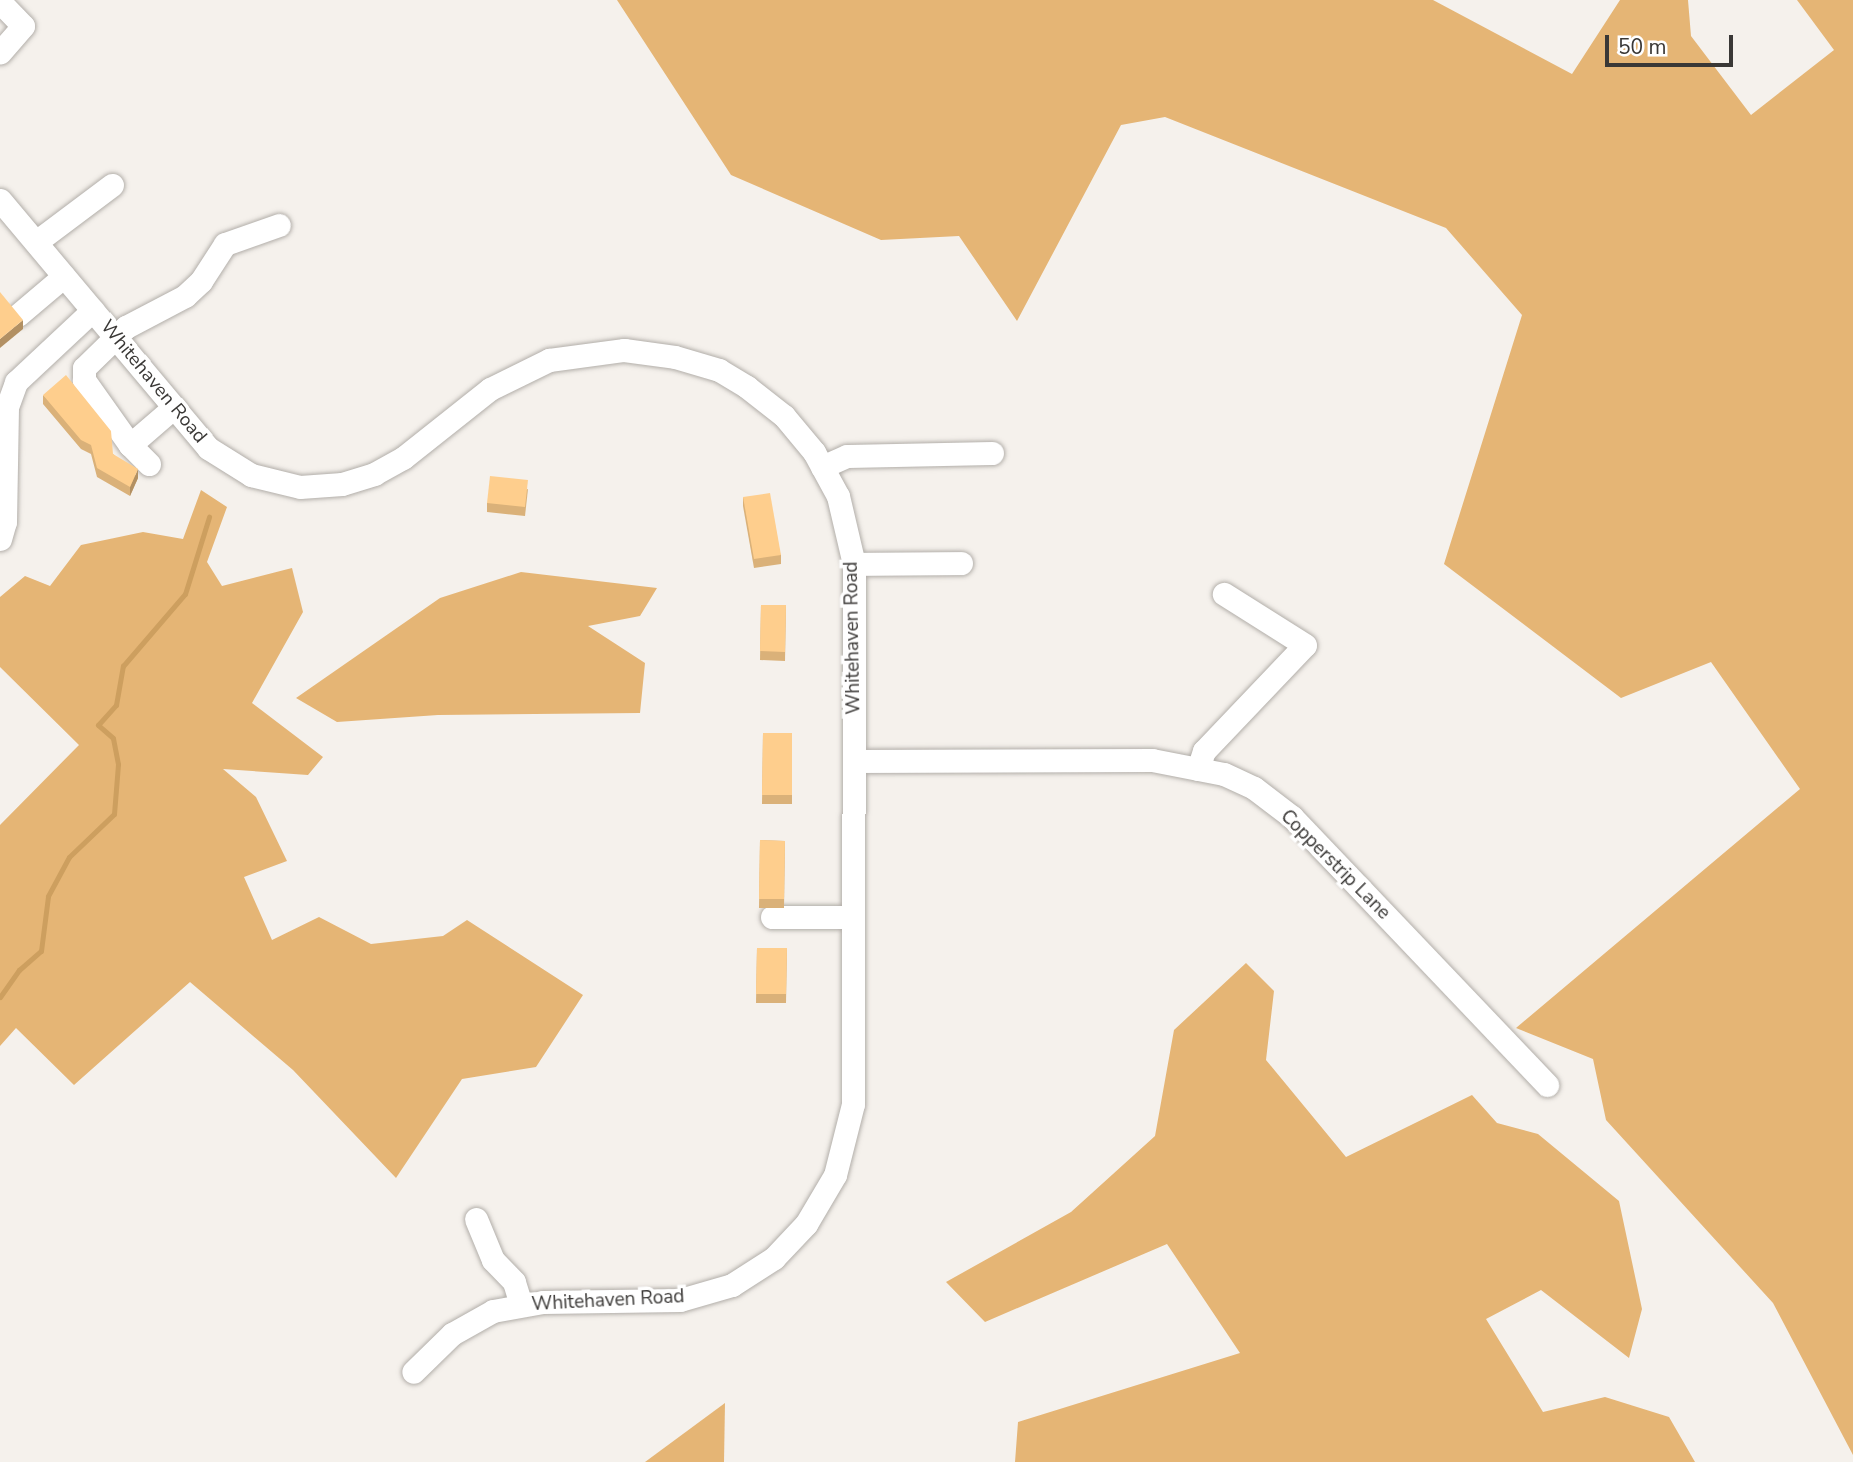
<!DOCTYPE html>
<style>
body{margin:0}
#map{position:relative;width:1853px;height:1462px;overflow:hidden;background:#f5f1ec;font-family:"Nunito Sans",sans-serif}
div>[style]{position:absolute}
.forest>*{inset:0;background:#e5b575}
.stream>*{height:5px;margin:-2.5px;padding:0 2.5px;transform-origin:2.5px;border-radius:2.5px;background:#cd9f5f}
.roads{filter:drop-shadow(0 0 2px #b2aea9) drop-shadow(0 0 2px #b2aea9)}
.minor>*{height:23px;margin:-11.5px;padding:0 11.5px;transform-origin:11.5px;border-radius:11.5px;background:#fff}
.wall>*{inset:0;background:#dab179}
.shaded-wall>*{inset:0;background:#b29063}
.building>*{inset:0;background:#fece8d}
span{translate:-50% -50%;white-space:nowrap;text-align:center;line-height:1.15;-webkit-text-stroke:7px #fff;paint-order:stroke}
.street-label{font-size:19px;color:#3a3836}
.scale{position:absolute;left:1605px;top:35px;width:128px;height:32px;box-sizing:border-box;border:4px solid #3a3836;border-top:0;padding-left:9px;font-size:21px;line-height:24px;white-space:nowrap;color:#3a3836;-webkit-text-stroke:5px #fff;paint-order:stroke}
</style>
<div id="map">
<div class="forest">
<div style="clip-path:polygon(617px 0,1433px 0,1572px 74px,1620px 0,1688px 0,1691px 36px,1751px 115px,1834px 50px,1797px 0,1853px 0,1853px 1455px,1773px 1303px,1606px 1120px,1593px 1059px,1516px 1028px,1800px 789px,1711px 662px,1621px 698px,1444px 564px,1522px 315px,1446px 228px,1165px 117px,1121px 125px,1017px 321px,959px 236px,881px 240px,731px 175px)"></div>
<div style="clip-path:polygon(201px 490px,227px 507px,207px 562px,222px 586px,292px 568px,303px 612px,252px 703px,323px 757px,308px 775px,223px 769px,256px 797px,287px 861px,244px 877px,272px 940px,319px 917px,371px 944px,443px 936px,467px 920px,583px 995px,536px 1067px,462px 1079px,396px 1178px,293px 1070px,190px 982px,74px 1085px,16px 1028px,0 1046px,0 825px,79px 745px,0 667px,0 597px,25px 576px,50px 586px,81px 545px,143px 532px,183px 539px)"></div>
<div style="clip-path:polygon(521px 572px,657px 588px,640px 616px,588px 626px,645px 663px,640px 713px,438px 715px,337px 722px,296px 698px,440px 598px)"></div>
<div style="clip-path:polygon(1246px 963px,1274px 991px,1266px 1060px,1346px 1157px,1472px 1095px,1497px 1123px,1538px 1134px,1619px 1201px,1642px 1309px,1629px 1358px,1541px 1290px,1486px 1319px,1543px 1412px,1605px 1397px,1669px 1417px,1695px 1462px,1015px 1462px,1018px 1422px,1240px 1353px,1167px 1244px,985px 1322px,946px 1282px,1071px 1212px,1155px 1136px,1174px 1030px)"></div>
<div style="clip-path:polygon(725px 1403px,724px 1462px,645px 1462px)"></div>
</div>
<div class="stream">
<div style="left:0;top:997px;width:33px;rotate:-55deg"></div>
<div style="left:19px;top:970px;width:29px;rotate:-41deg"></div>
<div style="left:41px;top:951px;width:55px;rotate:-82.7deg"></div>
<div style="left:48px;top:896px;width:44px;rotate:-61.7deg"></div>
<div style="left:69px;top:857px;width:62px;rotate:-43.7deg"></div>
<div style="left:114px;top:814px;width:50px;rotate:-85.4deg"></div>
<div style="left:118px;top:764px;width:26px;rotate:-101deg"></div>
<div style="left:113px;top:738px;width:20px;rotate:-139deg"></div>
<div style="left:98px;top:725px;width:27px;rotate:-48deg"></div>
<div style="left:116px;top:705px;width:40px;rotate:-80deg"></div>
<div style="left:123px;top:666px;width:95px;rotate:-49.3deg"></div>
<div style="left:185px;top:594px;width:81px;rotate:-72.7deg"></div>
</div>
<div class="roads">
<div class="minor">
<div style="left:0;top:2px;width:33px;rotate:46deg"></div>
<div style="left:23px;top:26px;width:35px;rotate:131deg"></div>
<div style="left:0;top:200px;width:324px;rotate:50deg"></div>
<div style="left:208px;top:448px;width:51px;rotate:32.1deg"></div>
<div style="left:251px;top:475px;width:50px;rotate:13.8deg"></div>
<div style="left:300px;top:487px;width:42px;rotate:-4.1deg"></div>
<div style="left:342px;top:484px;width:34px;rotate:-17deg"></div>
<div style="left:374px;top:474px;width:33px;rotate:-29deg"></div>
<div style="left:403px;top:458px;width:111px;rotate:-38.4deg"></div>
<div style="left:490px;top:389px;width:66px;rotate:-26.2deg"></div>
<div style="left:549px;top:360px;width:76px;rotate:-7.6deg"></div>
<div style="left:624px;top:350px;width:51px;rotate:7.8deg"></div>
<div style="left:675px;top:357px;width:46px;rotate:16.5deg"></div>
<div style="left:719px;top:370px;width:33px;rotate:31deg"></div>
<div style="left:747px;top:387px;width:47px;rotate:38.1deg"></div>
<div style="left:784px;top:416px;width:47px;rotate:50.2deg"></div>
<div style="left:814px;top:452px;width:50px;rotate:61.4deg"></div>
<div style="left:838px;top:496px;width:70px;rotate:76.8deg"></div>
<div style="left:854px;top:564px;width:540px;rotate:90.11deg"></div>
<div style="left:853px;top:1104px;width:73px;rotate:104.2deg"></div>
<div style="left:835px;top:1175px;width:57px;rotate:120.6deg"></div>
<div style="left:806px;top:1224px;width:47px;rotate:133.3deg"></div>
<div style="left:774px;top:1258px;width:50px;rotate:147.3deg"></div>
<div style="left:732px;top:1285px;width:54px;rotate:163.9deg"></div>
<div style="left:680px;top:1300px;width:137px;rotate:179.2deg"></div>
<div style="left:543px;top:1302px;width:51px;rotate:169.8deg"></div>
<div style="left:493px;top:1311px;width:47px;rotate:150.7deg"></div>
<div style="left:452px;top:1334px;width:54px;rotate:135.7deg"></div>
<div style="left:36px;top:242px;width:95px;rotate:-36.9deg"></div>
<div style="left:18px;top:315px;width:60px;rotate:-40.3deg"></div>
<div style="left:130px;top:445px;width:80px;rotate:-125.3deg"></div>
<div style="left:84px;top:380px;width:12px;rotate:-90deg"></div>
<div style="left:84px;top:368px;width:59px;rotate:-44.3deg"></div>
<div style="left:126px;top:327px;width:67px;rotate:-27.7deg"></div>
<div style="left:185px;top:296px;width:22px;rotate:-43deg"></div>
<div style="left:201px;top:281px;width:44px;rotate:-57deg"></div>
<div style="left:225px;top:244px;width:57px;rotate:-19.4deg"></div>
<div style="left:149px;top:464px;width:27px;rotate:-135deg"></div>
<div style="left:130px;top:445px;width:58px;rotate:-40.8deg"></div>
<div style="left:822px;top:467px;width:27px;rotate:-24deg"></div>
<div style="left:847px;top:456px;width:145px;rotate:-1.2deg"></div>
<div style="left:0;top:539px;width:18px;rotate:-74deg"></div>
<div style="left:5px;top:522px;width:115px;rotate:-89deg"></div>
<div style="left:7px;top:407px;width:27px;rotate:-70deg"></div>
<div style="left:16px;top:382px;width:105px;rotate:-43.1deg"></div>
<div style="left:854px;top:564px;width:107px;rotate:-0.5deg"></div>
<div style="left:854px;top:761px;width:298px;rotate:-0.2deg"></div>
<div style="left:1152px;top:760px;width:73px;rotate:11deg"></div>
<div style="left:1224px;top:774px;width:33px;rotate:25deg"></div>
<div style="left:1254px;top:788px;width:48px;rotate:37.3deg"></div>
<div style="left:1292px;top:817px;width:370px;rotate:46.4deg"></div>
<div style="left:1198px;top:769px;width:19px;rotate:-72deg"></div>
<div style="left:1204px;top:751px;width:146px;rotate:-46.4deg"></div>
<div style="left:1305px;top:645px;width:96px;rotate:-147.8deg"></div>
<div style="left:772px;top:917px;width:81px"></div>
<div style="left:476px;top:1219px;width:44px;rotate:67.5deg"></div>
<div style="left:493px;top:1260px;width:30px;rotate:46deg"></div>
<div style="left:514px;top:1282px;width:24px;rotate:73deg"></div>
</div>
</div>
<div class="wall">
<div style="clip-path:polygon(43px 395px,113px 454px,138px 478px,130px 496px,97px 477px,91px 454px,81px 449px,43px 404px)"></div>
<div style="clip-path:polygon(528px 489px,525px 516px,487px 512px,487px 503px)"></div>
<div style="clip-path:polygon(743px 497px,781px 555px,781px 564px,754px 568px,743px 506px)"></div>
<div style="clip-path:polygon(761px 605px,786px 605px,785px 661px,760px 660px)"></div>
<div style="clip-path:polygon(763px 733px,792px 733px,792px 804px,762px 804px)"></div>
<div style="clip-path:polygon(760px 840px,785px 841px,784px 908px,759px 908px)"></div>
<div style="clip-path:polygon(757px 948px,787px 948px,786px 1003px,756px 1003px)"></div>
</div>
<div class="shaded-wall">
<div style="clip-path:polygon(23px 320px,23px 329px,0 348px,0 339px)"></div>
<div style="clip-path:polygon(138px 469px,138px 478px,130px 496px,130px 487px)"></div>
</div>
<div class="building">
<div style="clip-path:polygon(0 292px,23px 320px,0 339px)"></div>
<div style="clip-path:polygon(66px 375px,111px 431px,113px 454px,138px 469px,130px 487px,97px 468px,91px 445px,81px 440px,43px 395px)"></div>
<div style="clip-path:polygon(490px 476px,528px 480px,525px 507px,487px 503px)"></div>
<div style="clip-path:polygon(770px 493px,781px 555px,754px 559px,743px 497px)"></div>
<div style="clip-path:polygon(761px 605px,786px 605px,785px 652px,760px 651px)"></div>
<div style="clip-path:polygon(763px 733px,792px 733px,792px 795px,762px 795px)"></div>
<div style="clip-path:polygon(760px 840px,785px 841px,784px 899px,759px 899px)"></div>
<div style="clip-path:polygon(757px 948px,787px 948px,786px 994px,756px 994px)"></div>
</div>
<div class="street-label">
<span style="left:153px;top:382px;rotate:50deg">Whitehaven Road</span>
<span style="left:853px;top:638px;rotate:-91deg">Whitehaven Road</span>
<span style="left:1335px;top:865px;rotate:45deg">Copperstrip Lane</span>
<span style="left:608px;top:1301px;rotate:-3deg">Whitehaven Road</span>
</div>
<div class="scale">50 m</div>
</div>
